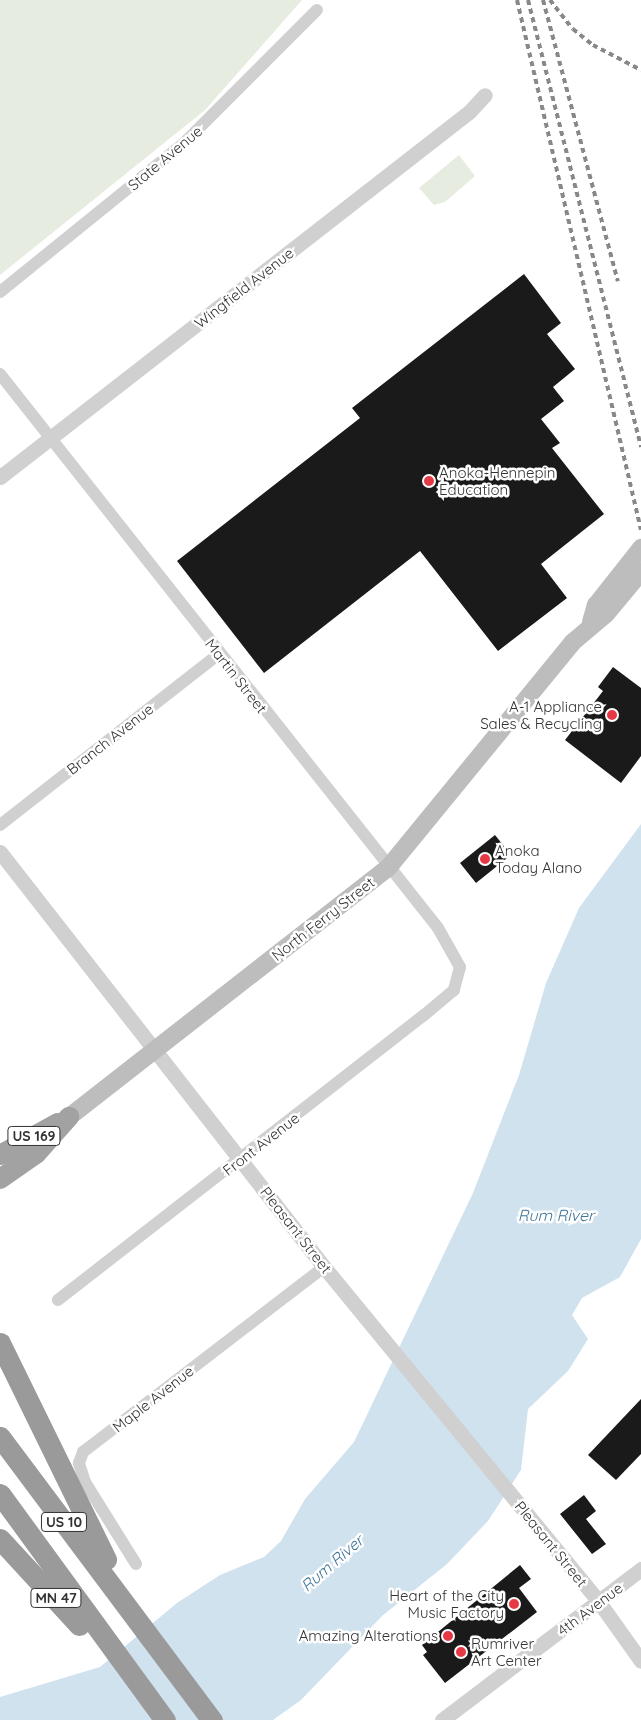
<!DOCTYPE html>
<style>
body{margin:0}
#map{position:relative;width:641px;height:1720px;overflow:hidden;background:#fff;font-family:Quicksand,sans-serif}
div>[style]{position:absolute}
.green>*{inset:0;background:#e6ecdf}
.water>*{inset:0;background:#cfe2ee}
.building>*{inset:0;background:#1a1a1a}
.minor>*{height:12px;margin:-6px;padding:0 6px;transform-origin:6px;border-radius:6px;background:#d0d0d0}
.tertiary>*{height:15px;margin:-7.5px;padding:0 7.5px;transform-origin:7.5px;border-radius:7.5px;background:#d0d0d0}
.secondary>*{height:18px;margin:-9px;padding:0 9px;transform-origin:9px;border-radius:9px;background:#bdbdbd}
.trunk>*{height:20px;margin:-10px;padding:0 10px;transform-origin:10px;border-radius:10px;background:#a2a2a2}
.motorway>*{height:21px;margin:-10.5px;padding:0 10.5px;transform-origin:10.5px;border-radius:10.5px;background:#9a9a9a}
.rail>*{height:4px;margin-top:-2px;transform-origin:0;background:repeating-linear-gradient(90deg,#888 0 5px,transparent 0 9px)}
.dots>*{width:14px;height:14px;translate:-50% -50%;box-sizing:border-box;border:2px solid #fff;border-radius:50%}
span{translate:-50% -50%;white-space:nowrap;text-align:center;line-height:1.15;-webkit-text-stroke:5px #fff;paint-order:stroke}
.shield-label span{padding:1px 4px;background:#fff;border:1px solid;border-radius:4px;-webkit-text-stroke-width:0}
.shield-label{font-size:14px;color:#333;font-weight:700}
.street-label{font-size:15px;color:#333}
.poi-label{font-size:15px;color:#333}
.left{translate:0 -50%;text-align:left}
.right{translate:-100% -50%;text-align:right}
.water-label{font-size:16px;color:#3f7597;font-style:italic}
</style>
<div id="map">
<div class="green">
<div style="clip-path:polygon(0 0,302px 0,205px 110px,0 275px)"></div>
<div style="clip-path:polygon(459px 155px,475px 176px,445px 202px,434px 205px,419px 188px)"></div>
</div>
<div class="water">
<div style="clip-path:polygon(641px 824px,641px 1239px,620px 1277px,582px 1298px,572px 1315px,588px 1339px,568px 1371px,528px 1409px,521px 1470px,488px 1521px,447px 1564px,382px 1616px,301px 1700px,273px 1720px,0 1720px,0 1697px,100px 1667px,177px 1603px,220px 1575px,264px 1557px,281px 1541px,305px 1499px,354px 1442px,473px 1193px,519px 1075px,546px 983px,579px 908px)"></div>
</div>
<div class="building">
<div style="clip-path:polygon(524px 274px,561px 323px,547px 334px,575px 369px,553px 387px,564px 401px,541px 419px,560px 443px,552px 448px,604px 514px,541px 564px,567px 598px,498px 651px,420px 551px,264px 673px,177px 561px,360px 418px,352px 408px)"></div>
<div style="clip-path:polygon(613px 667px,641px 688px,641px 756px,621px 783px,565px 740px,603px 691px,598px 687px)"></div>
<div style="clip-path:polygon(495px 835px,511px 855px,476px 883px,460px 863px)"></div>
<div style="clip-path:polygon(641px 1399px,641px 1454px,616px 1480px,588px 1455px)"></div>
<div style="clip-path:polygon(584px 1495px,596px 1511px,586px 1519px,606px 1544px,592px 1554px,560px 1514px)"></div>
<div style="clip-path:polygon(520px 1565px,531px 1579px,519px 1588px,537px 1612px,445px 1683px,423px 1655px,427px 1652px,422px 1645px)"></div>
</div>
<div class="minor">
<div style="left:0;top:292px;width:237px;rotate:-39deg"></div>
<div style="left:184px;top:143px;width:188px;rotate:-45deg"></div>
<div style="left:0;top:374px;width:706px;rotate:51.67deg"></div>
<div style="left:438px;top:928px;width:45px;rotate:60.6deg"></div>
<div style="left:460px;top:967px;width:24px;rotate:105deg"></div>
<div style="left:454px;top:990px;width:39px;rotate:140deg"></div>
<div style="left:424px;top:1015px;width:464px;rotate:142.1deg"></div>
<div style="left:0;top:825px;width:278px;rotate:-38deg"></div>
<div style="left:136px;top:1564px;width:97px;rotate:-121.9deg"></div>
<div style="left:85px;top:1482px;width:20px;rotate:-108deg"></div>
<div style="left:79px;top:1463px;width:12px;rotate:-70deg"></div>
<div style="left:83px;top:1452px;width:304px;rotate:-37.5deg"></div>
</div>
<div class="tertiary">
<div style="left:0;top:477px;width:594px;rotate:-37.89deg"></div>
<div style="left:469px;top:112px;width:23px;rotate:-47deg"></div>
<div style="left:0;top:852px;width:526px;rotate:52.02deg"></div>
<div style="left:324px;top:1267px;width:433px;rotate:50.6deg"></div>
<div style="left:599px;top:1602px;width:72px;rotate:54.6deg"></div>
<div style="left:442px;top:1720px;width:250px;rotate:-37.2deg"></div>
</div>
<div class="secondary">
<div style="left:591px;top:622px;width:18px;rotate:-74deg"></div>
<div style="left:596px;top:605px;width:73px;rotate:-51.7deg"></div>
<div style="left:69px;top:1117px;width:405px;rotate:-38deg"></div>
<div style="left:388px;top:868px;width:292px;rotate:-50.7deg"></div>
<div style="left:573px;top:642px;width:43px;rotate:-40.3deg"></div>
<div style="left:606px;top:614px;width:55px;rotate:-50.2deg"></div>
</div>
<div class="trunk">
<div style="left:0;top:1155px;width:66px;rotate:-28.9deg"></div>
<div style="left:0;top:1179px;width:44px;rotate:-34.8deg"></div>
<div style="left:36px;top:1154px;width:50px;rotate:-48.3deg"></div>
</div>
<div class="motorway">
<div style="left:0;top:1343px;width:241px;rotate:63.9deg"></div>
<div style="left:0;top:1437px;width:354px;rotate:53.2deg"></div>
<div style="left:0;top:1494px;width:280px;rotate:53.9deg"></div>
<div style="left:0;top:1539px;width:117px;rotate:47.4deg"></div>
</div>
<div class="rail">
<div style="left:517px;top:0;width:544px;rotate:76.83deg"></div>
<div style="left:528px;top:0;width:461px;rotate:75.8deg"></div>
<div style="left:543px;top:0;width:291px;rotate:75.1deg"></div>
<div style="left:550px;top:0;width:37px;rotate:52deg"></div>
<div style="left:573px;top:29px;width:26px;rotate:39deg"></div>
<div style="left:593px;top:45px;width:54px;rotate:27.5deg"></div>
</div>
<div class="dots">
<div style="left:429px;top:481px;background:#e63946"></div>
<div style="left:612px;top:715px;background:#e63946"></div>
<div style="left:485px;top:859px;background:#e63946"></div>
<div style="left:514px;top:1604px;background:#e63946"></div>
<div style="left:448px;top:1636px;background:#e63946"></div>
<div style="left:461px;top:1652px;background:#e63946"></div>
</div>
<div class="shield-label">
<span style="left:34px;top:1136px">US 169</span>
<span style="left:64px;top:1522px">US 10</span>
<span style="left:56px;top:1598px">MN 47</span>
</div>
<div class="street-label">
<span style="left:165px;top:158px;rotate:-40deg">State Avenue</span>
<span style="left:244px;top:288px;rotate:-38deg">Wingfield Avenue</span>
<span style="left:236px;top:676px;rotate:52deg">Martin Street</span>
<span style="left:110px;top:739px;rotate:-38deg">Branch Avenue</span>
<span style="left:323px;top:919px;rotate:-38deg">North Ferry Street</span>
<span style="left:261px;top:1144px;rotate:-38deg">Front Avenue</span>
<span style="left:296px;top:1230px;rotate:52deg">Pleasant Street</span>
<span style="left:153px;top:1399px;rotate:-38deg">Maple Avenue</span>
<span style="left:551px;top:1544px;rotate:51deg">Pleasant Street</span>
<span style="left:590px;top:1609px;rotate:-37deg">4th Avenue</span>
</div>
<div class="poi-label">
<span class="left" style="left:439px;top:481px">Anoka-Hennepin<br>Education</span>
<span class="right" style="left:602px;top:715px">A-1 Appliance<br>Sales &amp; Recycling</span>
<span class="left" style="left:495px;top:859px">Anoka<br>Today Alano</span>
<span class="right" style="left:504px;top:1604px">Heart of the City<br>Music Factory</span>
<span class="right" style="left:438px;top:1636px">Amazing Alterations</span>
<span class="left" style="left:471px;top:1652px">Rumriver<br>Art Center</span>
</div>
<div class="water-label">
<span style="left:556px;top:1215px">Rum River</span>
<span style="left:332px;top:1563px;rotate:-41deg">Rum River</span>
</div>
</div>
